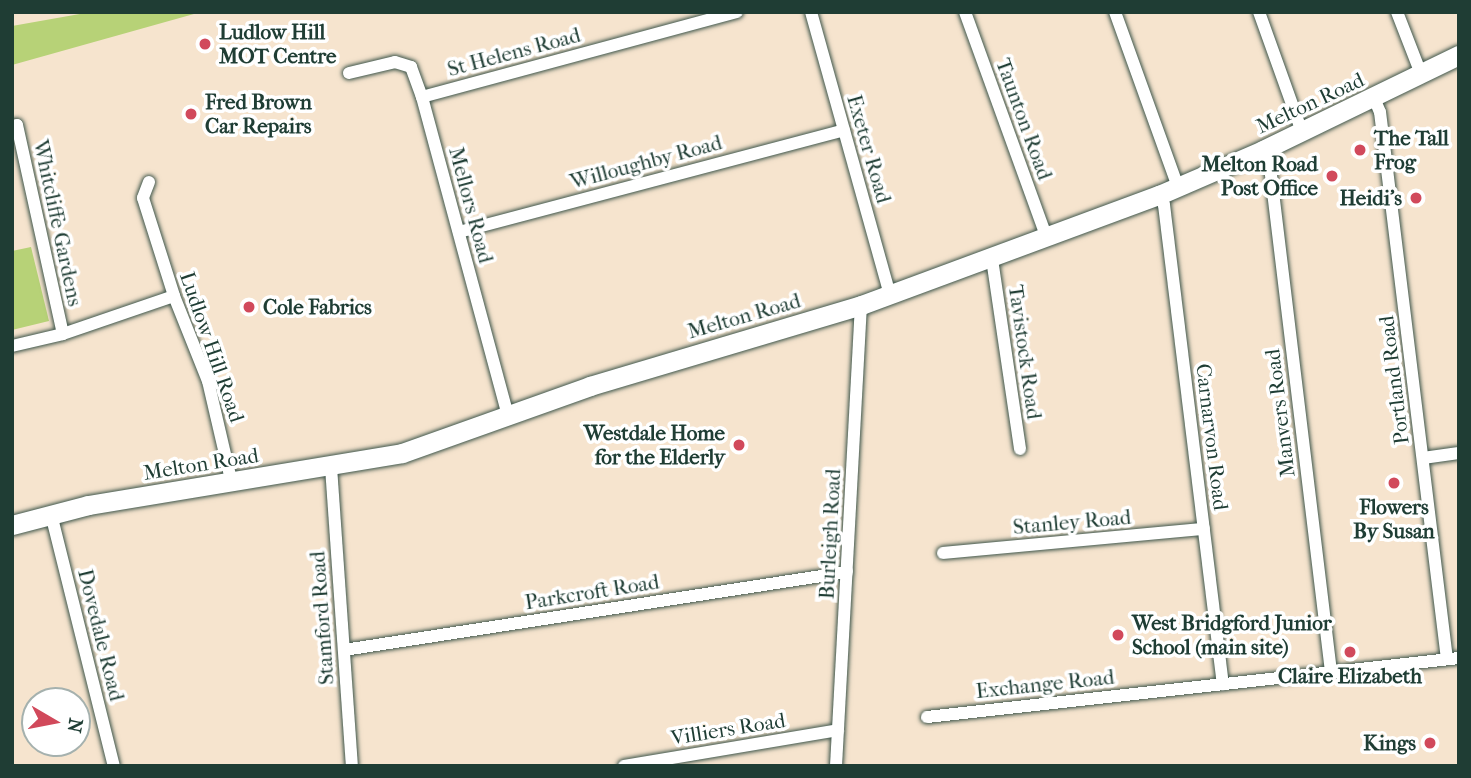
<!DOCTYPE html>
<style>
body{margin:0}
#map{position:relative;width:1471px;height:778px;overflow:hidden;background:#f6e4ce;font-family:"IM FELL French Canon",serif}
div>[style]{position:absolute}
.green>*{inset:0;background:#b7d277}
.roads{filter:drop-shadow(0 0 2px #3f564b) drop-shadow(0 0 2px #3f564b)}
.minor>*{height:12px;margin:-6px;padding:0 6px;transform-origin:6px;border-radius:6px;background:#fff}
.primary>*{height:19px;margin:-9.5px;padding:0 9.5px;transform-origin:9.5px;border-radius:9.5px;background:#fff}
.dots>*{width:19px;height:19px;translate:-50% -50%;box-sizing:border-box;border:4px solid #fff;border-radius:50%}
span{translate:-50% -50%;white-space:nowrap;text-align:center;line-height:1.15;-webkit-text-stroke:7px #fff;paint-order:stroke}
.poi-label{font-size:21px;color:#1f3d34;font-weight:700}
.left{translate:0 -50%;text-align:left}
.right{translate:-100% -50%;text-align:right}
.street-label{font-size:21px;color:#1f3d34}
.frame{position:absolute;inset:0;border:14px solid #1f3d34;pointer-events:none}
.north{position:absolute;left:21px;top:687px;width:70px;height:70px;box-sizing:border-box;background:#fff;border:2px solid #a5b1ae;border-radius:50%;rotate:100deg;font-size:19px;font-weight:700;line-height:28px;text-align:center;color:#1f3d34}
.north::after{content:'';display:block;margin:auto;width:24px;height:32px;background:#d1495b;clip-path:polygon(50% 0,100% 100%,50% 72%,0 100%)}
</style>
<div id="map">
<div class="green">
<div style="clip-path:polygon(91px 12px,201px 12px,12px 65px,12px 26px)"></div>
<div style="clip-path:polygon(31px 247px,49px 321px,12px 330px,12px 251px)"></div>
</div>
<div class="roads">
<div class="minor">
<div style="left:811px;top:12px;width:294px;rotate:74.4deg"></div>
<div style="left:965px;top:12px;width:240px;rotate:70.1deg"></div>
<div style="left:1115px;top:12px;width:186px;rotate:70.2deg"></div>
<div style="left:1259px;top:12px;width:127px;rotate:70.3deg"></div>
<div style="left:1397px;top:12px;width:66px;rotate:68.8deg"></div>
<div style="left:349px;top:73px;width:47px;rotate:-13.4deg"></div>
<div style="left:395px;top:62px;width:17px;rotate:17deg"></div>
<div style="left:411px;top:67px;width:32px;rotate:70deg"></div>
<div style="left:422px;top:97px;width:329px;rotate:74.9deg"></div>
<div style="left:422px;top:97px;width:326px;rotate:-15.1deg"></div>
<div style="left:1374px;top:98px;width:15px;rotate:67deg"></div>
<div style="left:1380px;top:112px;width:551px;rotate:83.02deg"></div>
<div style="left:12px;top:126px;width:5px;rotate:-11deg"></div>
<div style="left:17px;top:125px;width:214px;rotate:77.6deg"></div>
<div style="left:1263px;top:150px;width:18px;rotate:68deg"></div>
<div style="left:1270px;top:167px;width:509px;rotate:83.11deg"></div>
<div style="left:149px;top:182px;width:17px;rotate:111deg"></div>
<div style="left:143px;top:198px;width:103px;rotate:72.4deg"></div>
<div style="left:174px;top:296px;width:92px;rotate:68.2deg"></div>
<div style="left:208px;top:381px;width:102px;rotate:76.9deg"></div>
<div style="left:1159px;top:195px;width:11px;rotate:63deg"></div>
<div style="left:1164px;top:205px;width:483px;rotate:83deg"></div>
<div style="left:459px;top:232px;width:398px;rotate:-14.8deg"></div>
<div style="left:992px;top:259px;width:192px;rotate:81.6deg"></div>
<div style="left:12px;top:346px;width:52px;rotate:-13.2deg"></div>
<div style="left:63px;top:334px;width:117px;rotate:-18.9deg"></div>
<div style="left:1423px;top:458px;width:36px;rotate:-8deg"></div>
<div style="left:331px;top:467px;width:300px;rotate:86deg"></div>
<div style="left:51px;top:514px;width:260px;rotate:76deg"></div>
<div style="left:943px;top:553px;width:262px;rotate:-5.3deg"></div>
<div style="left:344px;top:650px;width:509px;rotate:-8.81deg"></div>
<div style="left:927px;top:717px;width:535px;rotate:-6.33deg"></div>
<div style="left:624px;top:766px;width:217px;rotate:-9.5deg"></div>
<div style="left:836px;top:766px;width:462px;rotate:-86.9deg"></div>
</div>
<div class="primary">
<div style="left:12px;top:525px;width:79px;rotate:-14.7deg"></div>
<div style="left:88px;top:505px;width:318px;rotate:-9.4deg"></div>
<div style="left:402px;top:453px;width:200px;rotate:-19.6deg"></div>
<div style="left:590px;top:386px;width:283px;rotate:-16.6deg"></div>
<div style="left:861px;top:305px;width:318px;rotate:-20.3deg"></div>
<div style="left:1159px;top:195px;width:113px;rotate:-23.4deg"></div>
<div style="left:1263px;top:150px;width:218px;rotate:-25.9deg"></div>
</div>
</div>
<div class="dots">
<div style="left:205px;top:44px;background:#d1495b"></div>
<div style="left:191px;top:114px;background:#d1495b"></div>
<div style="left:1360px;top:150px;background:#d1495b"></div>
<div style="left:1332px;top:176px;background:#d1495b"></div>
<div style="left:1416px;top:198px;background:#d1495b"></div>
<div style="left:249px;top:307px;background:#d1495b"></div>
<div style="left:739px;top:445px;background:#d1495b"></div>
<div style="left:1394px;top:483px;background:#d1495b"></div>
<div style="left:1118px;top:635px;background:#d1495b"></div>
<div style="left:1350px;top:652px;background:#d1495b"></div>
<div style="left:1430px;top:743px;background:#d1495b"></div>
</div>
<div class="poi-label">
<span class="left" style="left:219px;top:44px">Ludlow Hill<br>MOT Centre</span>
<span class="left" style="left:205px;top:114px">Fred Brown<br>Car Repairs</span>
<span class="left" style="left:1374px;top:150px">The Tall<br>Frog</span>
<span class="right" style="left:1318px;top:176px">Melton Road<br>Post Office</span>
<span class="right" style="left:1402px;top:198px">Heidi's</span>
<span class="left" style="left:263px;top:307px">Cole Fabrics</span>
<span class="right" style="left:725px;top:445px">Westdale Home<br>for the Elderly</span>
<span style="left:1394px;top:519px">Flowers<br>By Susan</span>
<span class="left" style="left:1132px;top:635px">West Bridgford Junior<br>School (main site)</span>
<span style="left:1350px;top:676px">Claire Elizabeth</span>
<span class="right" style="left:1416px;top:743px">Kings</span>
</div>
<div class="street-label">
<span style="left:514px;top:52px;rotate:-15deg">St Helens Road</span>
<span style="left:1310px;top:103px;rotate:-25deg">Melton Road</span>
<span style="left:1024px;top:119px;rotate:70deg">Taunton Road</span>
<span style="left:869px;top:149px;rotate:74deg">Exeter Road</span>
<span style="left:646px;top:162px;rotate:-15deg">Willoughby Road</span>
<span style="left:471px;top:205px;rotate:75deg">Mellors Road</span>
<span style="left:58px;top:223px;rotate:78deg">Whitcliffe Gardens</span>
<span style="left:744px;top:316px;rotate:-16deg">Melton Road</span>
<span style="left:212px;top:347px;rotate:71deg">Ludlow Hill Road</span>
<span style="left:1025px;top:352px;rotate:82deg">Tavistock Road</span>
<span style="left:1394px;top:380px;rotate:-97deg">Portland Road</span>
<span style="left:1280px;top:413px;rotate:-97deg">Manvers Road</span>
<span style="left:1212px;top:437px;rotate:83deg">Carnarvon Road</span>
<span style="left:201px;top:464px;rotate:-9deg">Melton Road</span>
<span style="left:1072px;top:522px;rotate:-5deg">Stanley Road</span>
<span style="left:830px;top:534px;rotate:-87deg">Burleigh Road</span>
<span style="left:592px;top:592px;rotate:-9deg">Parkcroft Road</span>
<span style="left:322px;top:618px;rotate:-94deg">Stamford Road</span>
<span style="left:101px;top:635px;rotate:76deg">Dovedale Road</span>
<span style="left:1045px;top:684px;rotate:-6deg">Exchange Road</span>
<span style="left:728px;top:729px;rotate:-9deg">Villiers Road</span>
</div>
<div class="frame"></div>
<div class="north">N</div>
</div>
